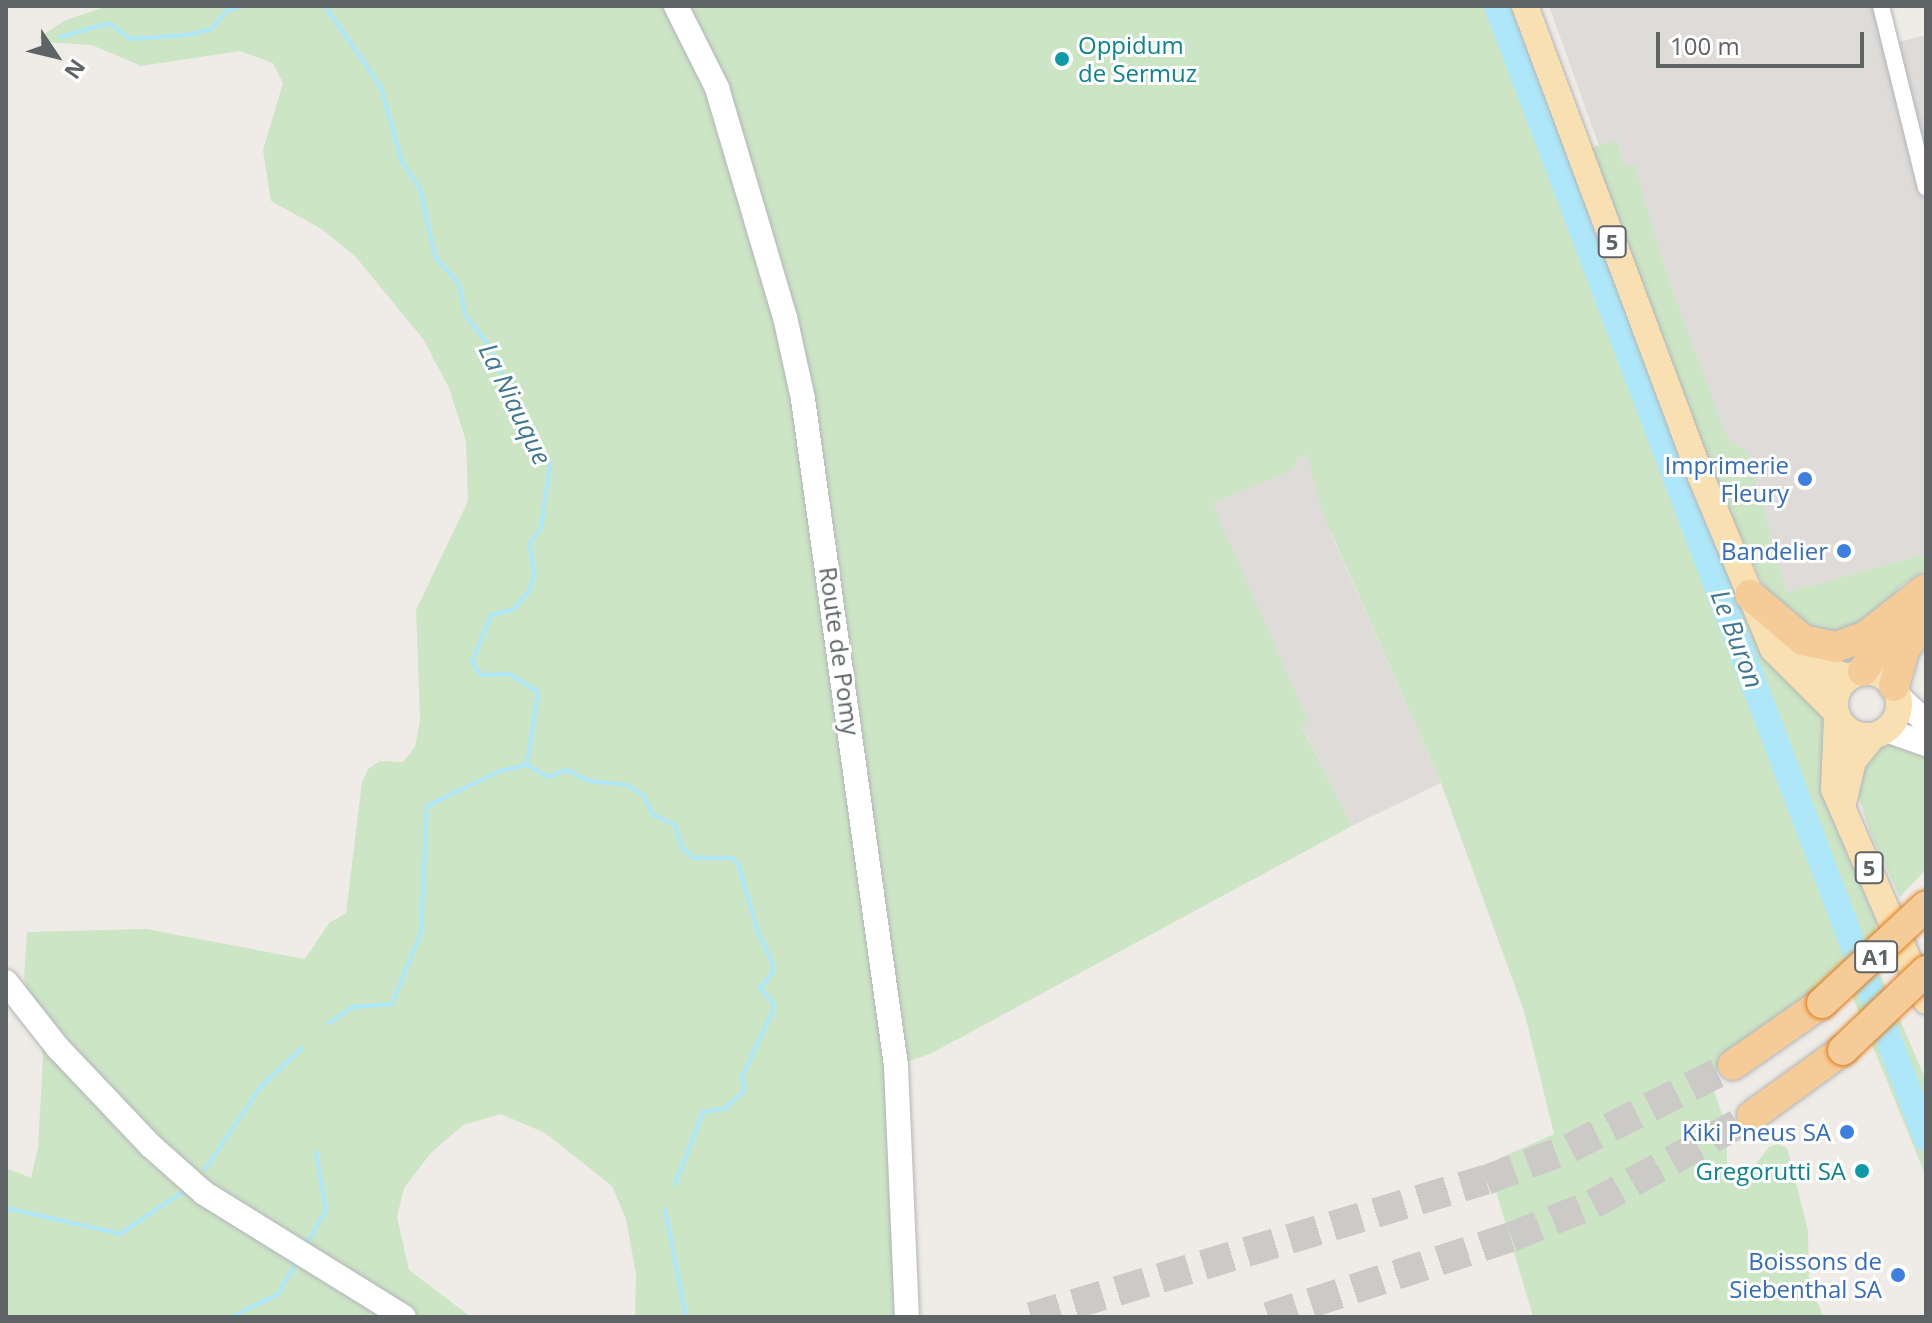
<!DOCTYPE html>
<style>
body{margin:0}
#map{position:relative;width:1932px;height:1323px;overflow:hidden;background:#efece7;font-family:"Open Sans",sans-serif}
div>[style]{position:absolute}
.industrial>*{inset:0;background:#dedbd9}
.green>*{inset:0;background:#cce5c5}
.stream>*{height:4px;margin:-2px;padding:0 2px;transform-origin:2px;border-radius:2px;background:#ade7f9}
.river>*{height:26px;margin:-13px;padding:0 13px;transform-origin:13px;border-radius:13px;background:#ade7f9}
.highway-tunnel>*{height:30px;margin-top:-15px;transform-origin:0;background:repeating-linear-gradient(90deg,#cbcac7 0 30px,transparent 0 45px)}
.roads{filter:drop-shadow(0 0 2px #b2b5b8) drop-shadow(0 0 2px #b2b5b8)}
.street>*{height:16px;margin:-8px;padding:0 8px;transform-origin:8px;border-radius:8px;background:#fff}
.secondary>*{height:24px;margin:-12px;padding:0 12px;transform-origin:12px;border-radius:12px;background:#fff}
.primary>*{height:26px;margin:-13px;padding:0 13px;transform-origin:13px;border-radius:13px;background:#f9e0b2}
.primary>.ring{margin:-13px;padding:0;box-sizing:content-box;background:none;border:26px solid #f9e0b2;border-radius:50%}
.highway>*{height:30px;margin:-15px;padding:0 15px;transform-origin:15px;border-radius:15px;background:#f5cb98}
.bridges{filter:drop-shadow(0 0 2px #e57911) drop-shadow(0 0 2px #e57911)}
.highway-bridge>*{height:30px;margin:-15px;padding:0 15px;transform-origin:15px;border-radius:15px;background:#f5cb98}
.dots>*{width:22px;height:22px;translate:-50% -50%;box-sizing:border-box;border:4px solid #fff;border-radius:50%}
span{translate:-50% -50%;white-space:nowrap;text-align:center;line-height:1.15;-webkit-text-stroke:6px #fff;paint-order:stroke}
.shield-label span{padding:2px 6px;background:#fff;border:2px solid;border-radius:6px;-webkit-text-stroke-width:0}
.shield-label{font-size:22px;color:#5e6366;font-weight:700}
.culture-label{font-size:24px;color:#0d838f}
.left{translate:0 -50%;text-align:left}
.right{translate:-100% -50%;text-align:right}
.shop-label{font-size:24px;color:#366cbe}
.street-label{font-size:24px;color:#5e6366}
.water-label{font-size:26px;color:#407891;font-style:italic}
.frame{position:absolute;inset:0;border:8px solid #5e6366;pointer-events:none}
.north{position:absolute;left:16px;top:16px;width:80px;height:80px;-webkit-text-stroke:6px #fff;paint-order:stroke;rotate:125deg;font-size:22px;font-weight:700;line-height:32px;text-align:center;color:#5e6366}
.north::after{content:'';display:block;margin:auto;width:28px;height:36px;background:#5e6366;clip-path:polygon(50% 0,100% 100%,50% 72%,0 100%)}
.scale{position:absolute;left:1656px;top:32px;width:208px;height:36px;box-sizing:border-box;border:4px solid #5e6366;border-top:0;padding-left:10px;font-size:24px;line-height:28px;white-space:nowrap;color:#5e6366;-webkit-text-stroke:6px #fff;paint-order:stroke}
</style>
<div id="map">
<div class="industrial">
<div style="clip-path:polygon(1549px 6px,1889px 6px,1899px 42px,1926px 35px,1926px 554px,1787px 592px,1748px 453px,1728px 441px,1670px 283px,1634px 165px,1624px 166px,1617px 140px,1599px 146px)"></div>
<div style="clip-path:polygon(1308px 455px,1331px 534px,1441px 783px,1352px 826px,1302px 726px,1309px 722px,1211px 503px,1294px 470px,1297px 459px)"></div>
</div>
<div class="green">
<div style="clip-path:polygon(108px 6px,1515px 6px,1666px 406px,1825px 718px,1829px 809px,1876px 921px,1874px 960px,1926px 1080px,1926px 1177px,1847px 983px,1709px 1077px,1727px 1128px,1727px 1163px,1736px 1174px,1748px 1174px,1769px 1147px,1778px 1144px,1787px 1148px,1808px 1230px,1809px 1285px,1824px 1317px,1533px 1317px,1491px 1174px,1498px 1159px,1554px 1134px,1524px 1011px,1441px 783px,1322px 512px,1307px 455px,1297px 459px,1294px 470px,1212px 503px,1309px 722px,1302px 727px,1352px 826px,932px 1053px,896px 1066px,907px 1317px,635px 1317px,636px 1274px,626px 1219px,612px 1186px,545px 1133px,501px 1114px,463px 1125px,430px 1154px,404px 1188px,397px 1217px,409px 1270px,471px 1317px,417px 1317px,363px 1285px,395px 1317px,6px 1317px,6px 1168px,31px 1178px,38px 1148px,43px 1056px,24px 977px,27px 932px,146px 929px,305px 959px,329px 923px,346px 913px,362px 782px,368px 769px,380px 761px,403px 762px,415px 747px,420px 719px,416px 610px,468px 501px,466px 441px,449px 388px,423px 339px,355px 256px,320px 228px,271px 201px,263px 150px,283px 83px,273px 63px,240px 51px,141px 66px,92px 45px,43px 42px,39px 37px,66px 20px)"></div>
<div style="clip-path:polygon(1617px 140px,1624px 166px,1634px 164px,1670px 283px,1728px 440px,1748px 453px,1787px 592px,1926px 554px,1926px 569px,1901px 586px,1878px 614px,1831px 641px,1770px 599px,1708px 470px,1590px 148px)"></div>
<div style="clip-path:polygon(1896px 743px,1926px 752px,1926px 869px,1900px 897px,1870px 832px,1856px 788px,1860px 764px,1874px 748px)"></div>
</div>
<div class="stream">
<div style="left:325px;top:6px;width:98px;rotate:55.3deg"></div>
<div style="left:381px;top:87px;width:78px;rotate:74.4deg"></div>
<div style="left:402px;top:162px;width:32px;rotate:56deg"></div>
<div style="left:420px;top:189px;width:70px;rotate:77.6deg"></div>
<div style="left:435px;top:257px;width:36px;rotate:48deg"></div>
<div style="left:459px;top:284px;width:31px;rotate:79deg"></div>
<div style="left:465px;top:314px;width:41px;rotate:52.9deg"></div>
<div style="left:490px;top:347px;width:111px;rotate:66.2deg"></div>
<div style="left:535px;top:449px;width:21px;rotate:45deg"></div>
<div style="left:550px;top:464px;width:64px;rotate:98.1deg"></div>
<div style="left:541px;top:527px;width:20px;rotate:123deg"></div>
<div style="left:530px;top:544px;width:30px;rotate:82deg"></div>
<div style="left:534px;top:574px;width:18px;rotate:106deg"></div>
<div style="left:529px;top:591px;width:23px;rotate:130deg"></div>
<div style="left:514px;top:609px;width:24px;rotate:165deg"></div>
<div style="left:491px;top:615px;width:51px;rotate:112deg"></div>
<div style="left:472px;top:662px;width:16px;rotate:55deg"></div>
<div style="left:481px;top:675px;width:29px;rotate:-2deg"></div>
<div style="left:510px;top:674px;width:33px;rotate:33deg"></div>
<div style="left:538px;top:692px;width:74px;rotate:98.6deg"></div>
<div style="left:60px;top:37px;width:51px;rotate:-15.9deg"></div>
<div style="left:109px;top:23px;width:26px;rotate:37deg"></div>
<div style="left:130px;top:39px;width:57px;rotate:-4deg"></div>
<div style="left:187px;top:35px;width:25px;rotate:-14deg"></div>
<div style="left:211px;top:29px;width:25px;rotate:-48deg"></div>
<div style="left:228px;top:10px;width:17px;rotate:-13deg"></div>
<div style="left:329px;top:1023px;width:29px;rotate:-34deg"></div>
<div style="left:353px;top:1007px;width:39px;rotate:-4deg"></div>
<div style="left:392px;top:1004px;width:78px;rotate:-68.1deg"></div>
<div style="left:421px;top:932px;width:126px;rotate:-87.3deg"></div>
<div style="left:427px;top:806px;width:81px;rotate:-25.6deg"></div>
<div style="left:500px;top:771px;width:28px;rotate:-13deg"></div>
<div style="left:527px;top:765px;width:24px;rotate:30deg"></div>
<div style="left:548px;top:777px;width:19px;rotate:-21deg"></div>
<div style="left:566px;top:770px;width:26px;rotate:25deg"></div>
<div style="left:590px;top:781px;width:36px;rotate:6deg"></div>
<div style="left:626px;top:785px;width:20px;rotate:30deg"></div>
<div style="left:643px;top:795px;width:22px;rotate:63deg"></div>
<div style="left:653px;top:815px;width:24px;rotate:24deg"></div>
<div style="left:675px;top:825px;width:24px;rotate:73deg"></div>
<div style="left:682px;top:848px;width:16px;rotate:40deg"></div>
<div style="left:694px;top:858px;width:38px"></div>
<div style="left:732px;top:858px;width:8px;rotate:45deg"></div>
<div style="left:738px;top:864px;width:71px;rotate:73.6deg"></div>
<div style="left:758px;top:932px;width:33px;rotate:65deg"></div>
<div style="left:772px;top:962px;width:10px;rotate:84deg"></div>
<div style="left:773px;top:972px;width:21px;rotate:127deg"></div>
<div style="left:760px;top:989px;width:18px;rotate:45deg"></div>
<div style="left:773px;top:1002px;width:8px;rotate:90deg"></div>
<div style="left:773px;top:1010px;width:74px;rotate:114.8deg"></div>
<div style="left:742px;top:1077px;width:14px;rotate:82deg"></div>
<div style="left:744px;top:1091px;width:27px;rotate:138deg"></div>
<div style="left:724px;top:1109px;width:21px;rotate:172deg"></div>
<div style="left:703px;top:1112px;width:78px;rotate:111deg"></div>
<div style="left:205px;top:1169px;width:98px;rotate:-55.8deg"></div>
<div style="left:260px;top:1088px;width:59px;rotate:-43.6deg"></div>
<div style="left:6px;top:1208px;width:117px;rotate:12.8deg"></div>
<div style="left:120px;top:1234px;width:77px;rotate:-33.9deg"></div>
<div style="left:665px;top:1210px;width:109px;rotate:78.9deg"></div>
<div style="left:306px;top:1244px;width:39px;rotate:-59deg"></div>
<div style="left:326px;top:1211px;width:60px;rotate:-99.6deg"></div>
<div style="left:231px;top:1317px;width:52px;rotate:-26.1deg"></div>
<div style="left:278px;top:1294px;width:32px;rotate:-60deg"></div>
</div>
<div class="river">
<div style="left:1497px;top:6px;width:1211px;rotate:69.24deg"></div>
</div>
<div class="highway-tunnel">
<div style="left:1031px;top:1317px;width:475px;rotate:-16.8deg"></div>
<div style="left:1486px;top:1180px;width:90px;rotate:-20.9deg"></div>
<div style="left:1570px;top:1148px;width:183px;rotate:-27deg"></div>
<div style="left:1268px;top:1317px;width:256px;rotate:-18.2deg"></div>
<div style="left:1511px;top:1237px;width:88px;rotate:-21.9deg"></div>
<div style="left:1593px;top:1204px;width:182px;rotate:-29deg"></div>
</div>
<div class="roads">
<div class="street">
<div style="left:1881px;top:6px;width:187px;rotate:76.1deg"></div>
</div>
<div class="secondary">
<div style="left:676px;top:6px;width:92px;rotate:63.4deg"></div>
<div style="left:717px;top:88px;width:239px;rotate:73.5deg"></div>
<div style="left:785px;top:317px;width:84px;rotate:77.6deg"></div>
<div style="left:803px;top:399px;width:673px;rotate:82.06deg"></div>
<div style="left:896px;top:1066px;width:251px;rotate:87.5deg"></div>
<div style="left:1899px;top:697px;width:37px;rotate:43deg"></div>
<div style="left:1886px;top:730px;width:42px;rotate:19.3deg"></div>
<div style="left:6px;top:982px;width:84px;rotate:51.8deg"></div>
<div style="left:58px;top:1048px;width:135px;rotate:46.5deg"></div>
<div style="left:151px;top:1146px;width:71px;rotate:41.6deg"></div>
<div style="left:204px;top:1193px;width:235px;rotate:31.8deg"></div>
</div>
<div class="primary">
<div style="left:1525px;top:6px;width:503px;rotate:69.51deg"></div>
<div style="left:1701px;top:477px;width:186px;rotate:67.3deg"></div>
<div style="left:1773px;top:649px;width:88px;rotate:45deg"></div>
<div style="left:1782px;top:641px;width:46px;rotate:36.1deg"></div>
<div style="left:1819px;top:668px;width:30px;rotate:17deg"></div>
<div class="ring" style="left:1835px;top:672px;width:38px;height:38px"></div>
<div style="left:1837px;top:718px;width:71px;rotate:92.4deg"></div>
<div style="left:1834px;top:789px;width:231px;rotate:66.5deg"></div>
<div style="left:1843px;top:803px;width:43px;rotate:-76.6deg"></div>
<div style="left:1853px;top:761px;width:32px;rotate:-51deg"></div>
</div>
<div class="highway">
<div style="left:1750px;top:595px;width:70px;rotate:40.3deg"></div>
<div style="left:1803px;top:640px;width:34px;rotate:12deg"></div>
<div style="left:1836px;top:647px;width:32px;rotate:-20deg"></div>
<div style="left:1866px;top:636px;width:76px;rotate:-38.1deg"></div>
<div style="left:1863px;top:671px;width:65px;rotate:-55.1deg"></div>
<div style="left:1894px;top:686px;width:37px;rotate:-74deg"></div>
<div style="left:1904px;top:650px;width:37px;rotate:-54deg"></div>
<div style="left:1733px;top:1065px;width:108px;rotate:-34.9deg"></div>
<div style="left:1752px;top:1116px;width:112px;rotate:-36deg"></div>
</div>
</div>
<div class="bridges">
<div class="highway-bridge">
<div style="left:1822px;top:1003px;width:142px;rotate:-43deg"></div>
<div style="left:1843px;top:1050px;width:115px;rotate:-43.6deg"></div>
</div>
</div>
<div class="dots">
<div style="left:1062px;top:59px;background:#0f9aa8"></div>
<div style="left:1805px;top:479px;background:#3f7fe0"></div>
<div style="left:1844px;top:551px;background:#3f7fe0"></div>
<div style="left:1847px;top:1132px;background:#3f7fe0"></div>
<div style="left:1862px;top:1171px;background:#0f9aa8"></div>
<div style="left:1898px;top:1275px;background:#3f7fe0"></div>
</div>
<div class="shield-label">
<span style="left:1612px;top:242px">5</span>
<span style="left:1869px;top:868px">5</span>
<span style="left:1876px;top:957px">A1</span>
</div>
<div class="culture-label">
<span class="left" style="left:1078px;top:59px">Oppidum<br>de Sermuz</span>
<span class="right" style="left:1846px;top:1171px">Gregorutti SA</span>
</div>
<div class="shop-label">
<span class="right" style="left:1789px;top:479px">Imprimerie<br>Fleury</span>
<span class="right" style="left:1828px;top:551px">Bandelier</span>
<span class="right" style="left:1831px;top:1132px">Kiki Pneus SA</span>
<span class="right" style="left:1882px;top:1275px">Boissons de<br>Siebenthal SA</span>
</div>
<div class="street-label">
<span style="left:840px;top:651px;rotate:82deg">Route de Pomy</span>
</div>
<div class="water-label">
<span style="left:515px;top:404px;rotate:64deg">La Niauque</span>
<span style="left:1737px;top:639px;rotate:69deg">Le Buron</span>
</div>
<div class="frame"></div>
<div class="north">N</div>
<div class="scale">100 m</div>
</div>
